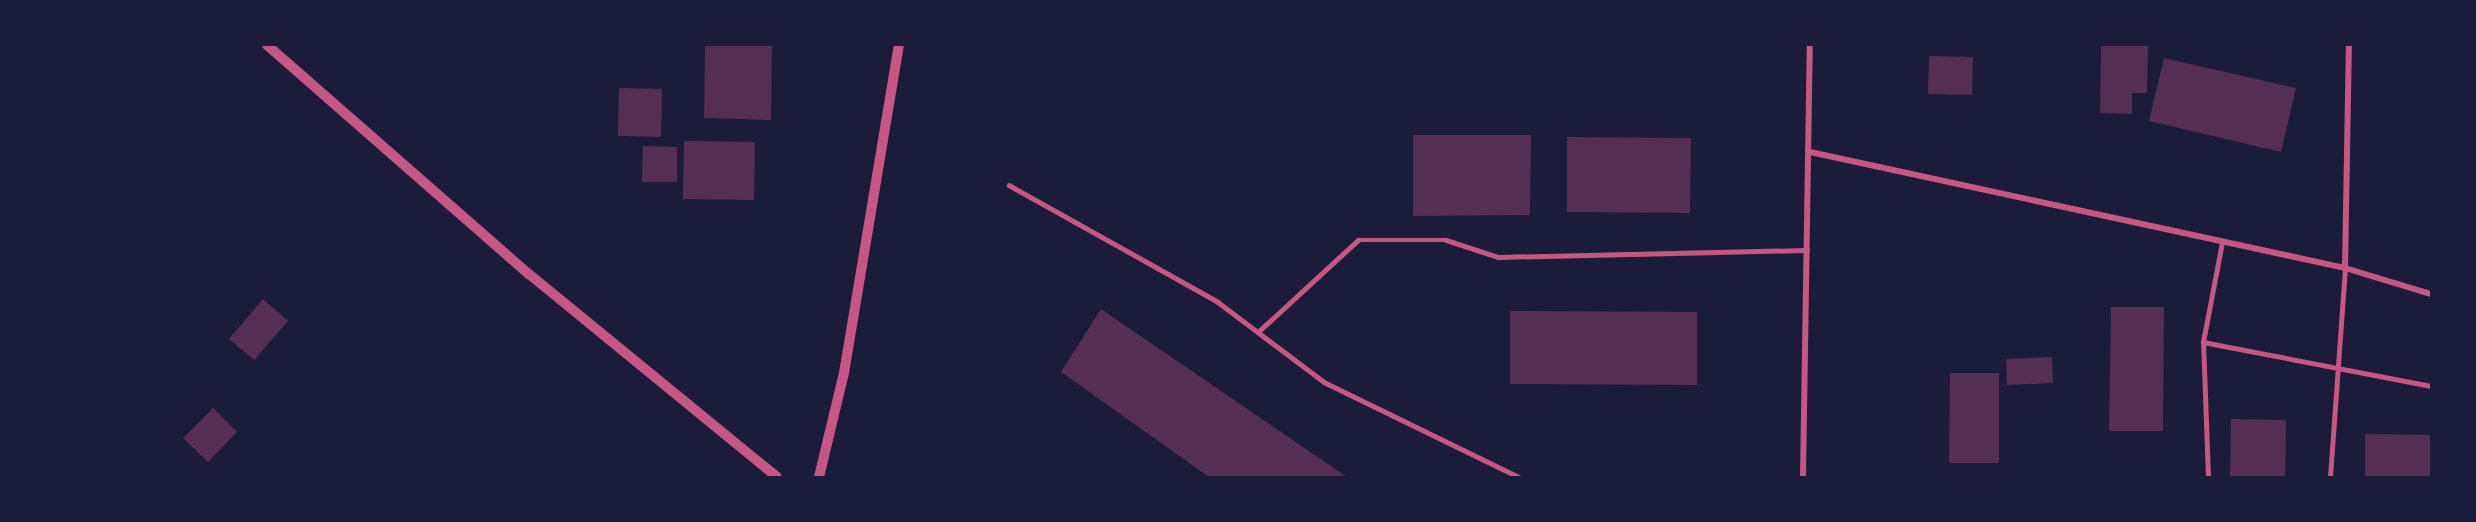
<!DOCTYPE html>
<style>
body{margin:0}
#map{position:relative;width:2476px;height:522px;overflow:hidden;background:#1b1b3a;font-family:Lato,sans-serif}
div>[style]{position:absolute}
.building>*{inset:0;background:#542f53}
.service>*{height:4.5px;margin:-2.25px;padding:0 2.25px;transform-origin:2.25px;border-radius:2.25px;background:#c65784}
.minor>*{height:6px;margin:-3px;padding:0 3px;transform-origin:3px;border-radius:3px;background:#c65784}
.tertiary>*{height:10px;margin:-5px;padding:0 5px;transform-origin:5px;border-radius:5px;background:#c65784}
span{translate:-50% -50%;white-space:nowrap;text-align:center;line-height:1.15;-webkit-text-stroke:6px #1b1b3a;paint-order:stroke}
.frame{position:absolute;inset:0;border:46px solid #1b1b3a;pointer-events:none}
</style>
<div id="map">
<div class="building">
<div style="clip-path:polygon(705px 45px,772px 45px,771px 120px,704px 118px)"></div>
<div style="clip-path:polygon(2101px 45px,2148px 45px,2147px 93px,2132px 93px,2132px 114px,2100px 113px)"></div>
<div style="clip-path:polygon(1929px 56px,1973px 57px,1972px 95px,1928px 94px)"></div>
<div style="clip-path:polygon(2164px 58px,2296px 88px,2281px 152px,2149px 121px)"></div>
<div style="clip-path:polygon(619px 88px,662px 89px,661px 137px,618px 136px)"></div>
<div style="clip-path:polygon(1413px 135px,1531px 135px,1530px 215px,1413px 216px)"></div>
<div style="clip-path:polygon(1567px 137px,1691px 138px,1690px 213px,1567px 212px)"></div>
<div style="clip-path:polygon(684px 141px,755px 142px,754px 200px,683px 199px)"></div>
<div style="clip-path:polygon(643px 146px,677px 147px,677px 182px,642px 182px)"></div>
<div style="clip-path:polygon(263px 299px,288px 321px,254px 360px,229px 339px)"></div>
<div style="clip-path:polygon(2111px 307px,2164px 307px,2163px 431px,2109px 431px)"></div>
<div style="clip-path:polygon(1101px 309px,1347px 477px,1209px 477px,1061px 372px)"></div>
<div style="clip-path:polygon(1510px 311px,1697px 312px,1697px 385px,1510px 384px)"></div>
<div style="clip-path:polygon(2052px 357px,2053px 383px,2007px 385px,2006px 359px)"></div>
<div style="clip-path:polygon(1950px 373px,1999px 373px,1999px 463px,1949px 463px)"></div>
<div style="clip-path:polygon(213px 408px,237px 432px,208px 462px,183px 438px)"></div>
<div style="clip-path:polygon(2231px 419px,2286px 420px,2285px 477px,2230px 477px)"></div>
<div style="clip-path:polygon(2365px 434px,2431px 435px,2431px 477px,2365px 477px)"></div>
</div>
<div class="service">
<div style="left:1009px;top:185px;width:240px;rotate:29.2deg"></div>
<div style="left:1218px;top:302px;width:133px;rotate:37deg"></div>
<div style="left:1324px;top:382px;width:217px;rotate:26deg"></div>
<div style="left:1258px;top:332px;width:136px;rotate:-42.6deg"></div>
<div style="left:1358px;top:240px;width:88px"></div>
<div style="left:1446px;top:240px;width:55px;rotate:18.1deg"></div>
<div style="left:1498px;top:257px;width:309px;rotate:-1.3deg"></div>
<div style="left:2203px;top:342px;width:232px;rotate:10.9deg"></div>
<div style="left:2208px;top:477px;width:135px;rotate:-92.1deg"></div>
<div style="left:2203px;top:342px;width:102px;rotate:-79.2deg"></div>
<div style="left:2330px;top:477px;width:210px;rotate:-85.9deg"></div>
</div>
<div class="minor">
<div style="left:1810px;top:152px;width:547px;rotate:12.23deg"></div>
<div style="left:2345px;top:268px;width:90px;rotate:16.8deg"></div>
<div style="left:2345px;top:268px;width:223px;rotate:-89deg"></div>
<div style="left:1803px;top:477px;width:432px;rotate:-89.1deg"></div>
</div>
<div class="tertiary">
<div style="left:267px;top:45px;width:348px;rotate:41.2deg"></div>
<div style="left:529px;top:274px;width:320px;rotate:39.3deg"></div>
<div style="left:819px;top:477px;width:107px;rotate:-76.5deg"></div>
<div style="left:844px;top:373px;width:333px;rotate:-80.5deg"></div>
</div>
<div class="frame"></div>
</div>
